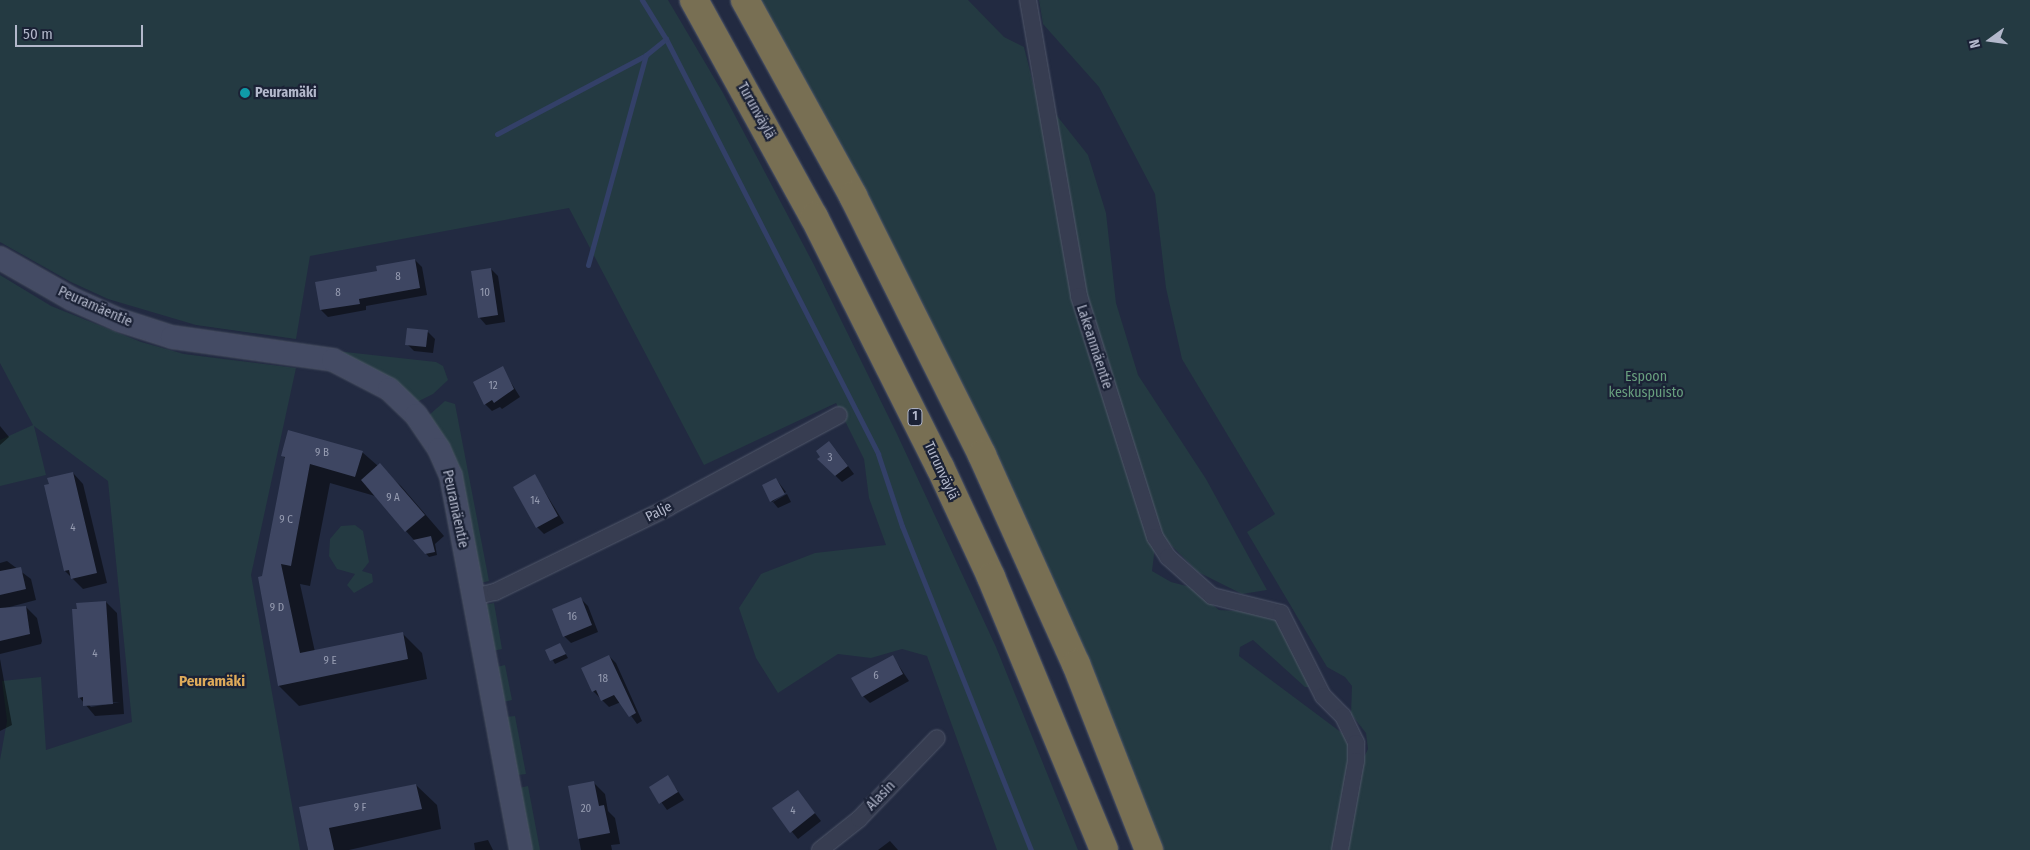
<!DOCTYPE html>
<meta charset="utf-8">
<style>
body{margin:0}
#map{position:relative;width:2030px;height:850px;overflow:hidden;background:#222a41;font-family:"Fira Sans Condensed",sans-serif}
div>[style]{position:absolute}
.green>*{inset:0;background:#243a42}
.shadow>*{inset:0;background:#0007}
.stream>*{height:5px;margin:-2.5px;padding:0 2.5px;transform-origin:2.5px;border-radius:2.5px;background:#334068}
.building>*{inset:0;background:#3e4662}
.roads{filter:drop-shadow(0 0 1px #51586b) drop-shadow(0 0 1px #51586b)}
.street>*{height:16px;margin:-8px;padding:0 8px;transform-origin:8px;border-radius:8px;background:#373d51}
.secondary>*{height:22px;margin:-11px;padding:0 11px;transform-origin:11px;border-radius:11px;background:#444b64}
.highway>*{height:28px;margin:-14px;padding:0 14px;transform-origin:14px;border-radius:14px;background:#786f53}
.dots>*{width:14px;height:14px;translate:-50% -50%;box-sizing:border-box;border:2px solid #1b2236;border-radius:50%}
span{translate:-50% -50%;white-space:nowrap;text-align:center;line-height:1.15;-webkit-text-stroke:4.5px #1b2236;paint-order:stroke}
.number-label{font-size:11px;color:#969cb1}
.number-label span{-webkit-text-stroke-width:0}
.shield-label span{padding:1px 4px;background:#1b2236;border:1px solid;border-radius:4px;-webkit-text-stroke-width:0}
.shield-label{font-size:12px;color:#b3b8cb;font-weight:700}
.poi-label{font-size:14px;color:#b3b8cb;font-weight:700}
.left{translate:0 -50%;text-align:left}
.street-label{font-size:14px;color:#b3b8cb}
.park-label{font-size:14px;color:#689f7e}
.neighbourhood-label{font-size:15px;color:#dfab5a;font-weight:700}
.north{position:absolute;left:1965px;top:15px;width:50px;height:50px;-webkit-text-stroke:4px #1b2236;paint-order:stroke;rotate:256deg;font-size:14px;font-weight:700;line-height:20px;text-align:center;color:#b3b8cb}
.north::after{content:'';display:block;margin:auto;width:18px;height:22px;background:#b3b8cb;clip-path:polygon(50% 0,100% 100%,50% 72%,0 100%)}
.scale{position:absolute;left:15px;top:25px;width:128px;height:22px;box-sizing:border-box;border:2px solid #b3b8cb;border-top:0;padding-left:6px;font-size:15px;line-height:18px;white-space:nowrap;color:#b3b8cb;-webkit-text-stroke:4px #1b2236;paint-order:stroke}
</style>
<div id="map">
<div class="green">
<div style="clip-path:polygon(0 0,668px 0,723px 93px,814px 265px,897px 434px,996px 647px,1078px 850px,997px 850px,927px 656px,902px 649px,871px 658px,838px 654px,778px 693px,756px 658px,739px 608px,761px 574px,815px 553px,886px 545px,869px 498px,864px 459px,836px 403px,704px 465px,569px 208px,310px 256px,296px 339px,196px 325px,108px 299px,71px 282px,0 242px)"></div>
<div style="clip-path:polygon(759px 0,968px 0,1004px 37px,1024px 47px,1034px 87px,1088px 155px,1106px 213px,1116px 303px,1138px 375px,1206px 479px,1267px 590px,1242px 594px,1198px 572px,1157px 531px,1152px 571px,1171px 582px,1190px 587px,1219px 610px,1258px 612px,1282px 623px,1313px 687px,1305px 687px,1253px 640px,1240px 647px,1239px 656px,1346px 736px,1351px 754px,1335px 850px,1163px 850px,1075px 633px,1005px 475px,922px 302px)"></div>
<div style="clip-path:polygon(1039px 0,2030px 0,2030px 850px,1343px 850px,1361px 763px,1368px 749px,1366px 733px,1351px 714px,1352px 686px,1345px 677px,1327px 667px,1247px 532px,1275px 514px,1182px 359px,1166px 288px,1155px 194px,1099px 87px,1043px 24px)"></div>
<div style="clip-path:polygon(0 275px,51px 306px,141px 342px,184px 354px,296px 368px,251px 575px,300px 850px,0 850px,0 760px,7px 721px,2px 681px,41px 677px,46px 750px,132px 722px,108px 481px,34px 426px,46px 475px,0 486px,0 440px,33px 425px,0 363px)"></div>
<div style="clip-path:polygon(336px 351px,436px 362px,443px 366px,448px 380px,433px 394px,415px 403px)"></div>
<div style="clip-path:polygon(445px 401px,455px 404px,489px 581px,480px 583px,448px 444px,428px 416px)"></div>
<div style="clip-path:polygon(355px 525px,363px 531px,369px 562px,362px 571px,372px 574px,373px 582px,354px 593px,347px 585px,355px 574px,337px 569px,329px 556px,330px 539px,341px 526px)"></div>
<div style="clip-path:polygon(494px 603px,502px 649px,493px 651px,484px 605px)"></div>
<div style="clip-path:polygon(505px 665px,512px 700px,503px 702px,496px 667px)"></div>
<div style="clip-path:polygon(515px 716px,526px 774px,517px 775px,506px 717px)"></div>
<div style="clip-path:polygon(528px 786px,540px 850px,531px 850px,519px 788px)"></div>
</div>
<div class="shadow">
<div style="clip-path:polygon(415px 260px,422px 267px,427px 295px,366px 306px,366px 310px,328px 317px,321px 310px,317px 283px,378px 272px)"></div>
<div style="clip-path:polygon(491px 269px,498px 276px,505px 322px,486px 325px,479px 317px)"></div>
<div style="clip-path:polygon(428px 332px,435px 339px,433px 353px,414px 351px,407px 344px)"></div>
<div style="clip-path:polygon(502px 368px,520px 397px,502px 409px,500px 407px,492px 411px,485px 404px)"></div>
<div style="clip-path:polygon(0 426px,9px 437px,0 445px)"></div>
<div style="clip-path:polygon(836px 450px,854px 474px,842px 482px,818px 459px)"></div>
<div style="clip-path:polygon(362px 452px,401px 486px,444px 536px,435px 544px,437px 555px,429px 557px,375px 496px,330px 483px,310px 586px,300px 584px,315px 652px,402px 633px,422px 653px,427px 679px,299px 706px,279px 686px,259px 578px,263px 577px,286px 459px,282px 455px)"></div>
<div style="clip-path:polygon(73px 473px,83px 484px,107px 583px,83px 589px,65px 571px)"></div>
<div style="clip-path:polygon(535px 476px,564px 523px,544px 534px,537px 527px)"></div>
<div style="clip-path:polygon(776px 479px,786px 492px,772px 502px,764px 486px)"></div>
<div style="clip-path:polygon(787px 494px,791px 502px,778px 508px,773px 502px)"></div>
<div style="clip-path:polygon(7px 561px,31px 579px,36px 600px,2px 609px,26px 607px,37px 618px,42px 641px,41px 644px,0 654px,0 563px)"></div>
<div style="clip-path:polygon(581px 599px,588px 606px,598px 632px,571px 643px,564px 636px)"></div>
<div style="clip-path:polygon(evenodd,106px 602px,117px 613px,124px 714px,95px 716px,79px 697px,106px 602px,120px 702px,91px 707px,88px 704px,120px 702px)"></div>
<div style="clip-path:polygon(560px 644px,568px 658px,555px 664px,547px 650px)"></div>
<div style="clip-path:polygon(609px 656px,616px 663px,642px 721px,637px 724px,621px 702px,609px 707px,593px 691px)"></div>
<div style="clip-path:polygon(893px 657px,909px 681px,870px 703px,863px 696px)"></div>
<div style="clip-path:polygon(0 659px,12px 725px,0 731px)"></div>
<div style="clip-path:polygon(668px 777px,684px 800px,667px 810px,651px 788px)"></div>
<div style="clip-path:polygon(594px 783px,605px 794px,608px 811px,615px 818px,620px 844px,611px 845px,612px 850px,581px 850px,569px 787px)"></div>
<div style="clip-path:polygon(416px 785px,437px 805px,441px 829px,349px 850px,308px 850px,301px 808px)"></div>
<div style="clip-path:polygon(798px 792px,821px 821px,798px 839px,773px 809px)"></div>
<div style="clip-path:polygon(488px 840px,493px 850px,475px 850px,474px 843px)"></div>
<div style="clip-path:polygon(890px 841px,898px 850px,878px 850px)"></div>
</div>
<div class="stream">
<div style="left:666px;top:39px;width:466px;rotate:62.9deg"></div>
<div style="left:878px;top:454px;width:76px;rotate:71.6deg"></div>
<div style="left:902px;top:526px;width:349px;rotate:68.3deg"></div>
<div style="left:497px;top:134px;width:169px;rotate:-27.9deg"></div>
<div style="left:646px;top:55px;width:26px;rotate:-39deg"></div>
<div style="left:666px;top:39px;width:46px;rotate:-121.6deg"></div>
<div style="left:588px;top:265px;width:218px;rotate:-74.6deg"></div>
</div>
<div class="building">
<div style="clip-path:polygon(415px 259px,420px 288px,359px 299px,360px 304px,320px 310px,315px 282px,377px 271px,376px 266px)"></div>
<div style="clip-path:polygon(491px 268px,498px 315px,478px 318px,471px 271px)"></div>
<div style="clip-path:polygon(407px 328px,428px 330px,426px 347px,405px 345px)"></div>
<div style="clip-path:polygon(503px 366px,514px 389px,494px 403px,492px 400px,484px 405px,473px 382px)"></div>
<div style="clip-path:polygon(288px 430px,363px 451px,355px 477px,310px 464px,291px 566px,281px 564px,300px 653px,403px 632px,408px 659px,278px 686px,258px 577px,262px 576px,285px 457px,281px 456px)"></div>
<div style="clip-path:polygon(829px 441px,848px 466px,835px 476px,817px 459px,820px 457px,816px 451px)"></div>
<div style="clip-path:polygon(380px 463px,425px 515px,405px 532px,361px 480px)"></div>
<div style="clip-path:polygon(73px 472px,97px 573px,71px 579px,69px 570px,64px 571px,44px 485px,49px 484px,47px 478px)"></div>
<div style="clip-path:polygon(535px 474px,558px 516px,536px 528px,513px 487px)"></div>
<div style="clip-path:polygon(776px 478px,785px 494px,770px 502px,762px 485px)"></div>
<div style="clip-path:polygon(431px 536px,435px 552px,425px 554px,413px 540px)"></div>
<div style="clip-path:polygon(21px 567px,26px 589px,0 595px,0 571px)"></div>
<div style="clip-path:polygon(581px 597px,592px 625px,563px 637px,552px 609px)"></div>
<div style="clip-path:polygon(106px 601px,113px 704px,83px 706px,83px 697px,78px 698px,72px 609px,77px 609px,76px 603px)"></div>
<div style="clip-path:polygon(26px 606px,30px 634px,0 641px,0 608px)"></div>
<div style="clip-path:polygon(560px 643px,566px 654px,550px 661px,545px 650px)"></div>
<div style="clip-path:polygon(609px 655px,636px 713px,629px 717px,614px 695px,601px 701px,596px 690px,592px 692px,581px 668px)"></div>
<div style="clip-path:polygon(893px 655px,903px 674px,862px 697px,851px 678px)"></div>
<div style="clip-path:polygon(668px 775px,678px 792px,659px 804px,649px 787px)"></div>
<div style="clip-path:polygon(594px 781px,599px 806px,604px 805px,610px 833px,578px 839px,568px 786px)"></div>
<div style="clip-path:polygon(416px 784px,422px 809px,329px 828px,334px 850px,308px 850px,299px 807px)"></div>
<div style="clip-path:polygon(798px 790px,815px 813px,790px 833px,772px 808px)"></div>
</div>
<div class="roads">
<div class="street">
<div style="left:1028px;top:0;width:300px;rotate:80.2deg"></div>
<div style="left:1079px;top:296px;width:253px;rotate:72.5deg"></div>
<div style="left:1155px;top:537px;width:24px;rotate:57deg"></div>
<div style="left:1168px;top:557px;width:59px;rotate:41.6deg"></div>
<div style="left:1212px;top:596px;width:71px;rotate:13.8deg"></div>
<div style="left:1281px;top:613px;width:93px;rotate:63.2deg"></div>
<div style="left:1323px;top:696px;width:28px;rotate:45deg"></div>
<div style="left:1343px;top:716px;width:30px;rotate:64deg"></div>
<div style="left:1356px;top:743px;width:18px;rotate:90deg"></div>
<div style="left:1356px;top:761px;width:90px;rotate:100.2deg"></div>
<div style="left:473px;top:597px;width:23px;rotate:-13deg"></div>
<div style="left:495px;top:592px;width:194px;rotate:-26deg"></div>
<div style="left:669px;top:507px;width:193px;rotate:-28.4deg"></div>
<div style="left:820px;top:850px;width:50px;rotate:-38.5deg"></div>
<div style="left:859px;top:819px;width:112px;rotate:-46.1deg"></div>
</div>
<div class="secondary">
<div style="left:0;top:258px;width:83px;rotate:29.7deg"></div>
<div style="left:72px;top:299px;width:51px;rotate:24.1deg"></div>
<div style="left:119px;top:320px;width:56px;rotate:17.8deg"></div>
<div style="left:172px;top:337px;width:163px;rotate:8.1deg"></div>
<div style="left:333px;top:360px;width:63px;rotate:27.4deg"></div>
<div style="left:389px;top:389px;width:37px;rotate:44deg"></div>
<div style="left:416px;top:415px;width:41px;rotate:55.9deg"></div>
<div style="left:439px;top:449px;width:30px;rotate:66deg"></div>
<div style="left:451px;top:476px;width:380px;rotate:79.4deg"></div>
</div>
<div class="highway">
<div style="left:694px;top:0;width:248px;rotate:61.1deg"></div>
<div style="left:814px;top:217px;width:280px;rotate:63.3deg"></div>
<div style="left:940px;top:467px;width:121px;rotate:65.1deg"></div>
<div style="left:991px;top:577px;width:295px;rotate:67.5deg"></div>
<div style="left:745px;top:0;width:224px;rotate:61.1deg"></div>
<div style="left:853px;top:196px;width:289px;rotate:63.5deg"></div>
<div style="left:982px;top:455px;width:229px;rotate:65.8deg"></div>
<div style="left:1076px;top:664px;width:200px;rotate:68.6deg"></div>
</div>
</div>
<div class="dots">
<div style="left:245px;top:93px;background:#0f9aa8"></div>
</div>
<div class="number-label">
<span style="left:398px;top:277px">8</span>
<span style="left:338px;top:293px">8</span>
<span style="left:485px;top:293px">10</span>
<span style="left:493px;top:386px">12</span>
<span style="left:322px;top:453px">9 B</span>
<span style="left:830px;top:458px">3</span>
<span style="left:393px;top:498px">9 A</span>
<span style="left:535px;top:501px">14</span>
<span style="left:286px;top:520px">9 C</span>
<span style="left:73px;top:528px">4</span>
<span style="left:277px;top:608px">9 D</span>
<span style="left:572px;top:617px">16</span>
<span style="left:95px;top:654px">4</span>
<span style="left:330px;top:661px">9 E</span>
<span style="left:876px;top:676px">6</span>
<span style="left:603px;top:679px">18</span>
<span style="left:360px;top:808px">9 F</span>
<span style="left:586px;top:809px">20</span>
<span style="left:793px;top:811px">4</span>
</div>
<div class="shield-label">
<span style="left:915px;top:417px">1</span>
</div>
<div class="poi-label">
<span class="left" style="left:255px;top:93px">Peuramäki</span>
</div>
<div class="street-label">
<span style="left:756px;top:111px;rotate:61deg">Turunväylä</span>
<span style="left:95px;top:307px;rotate:24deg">Peuramäentie</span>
<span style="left:1094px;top:347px;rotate:72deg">Lakeanmäentie</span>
<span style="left:941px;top:471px;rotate:65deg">Turunväylä</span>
<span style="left:455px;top:509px;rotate:78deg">Peuramäentie</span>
<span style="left:659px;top:512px;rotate:-27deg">Palje</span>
<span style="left:881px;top:796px;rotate:-46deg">Alasin</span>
</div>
<div class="park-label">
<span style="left:1646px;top:385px">Espoon<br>keskuspuisto</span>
</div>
<div class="neighbourhood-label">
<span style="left:212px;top:682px">Peuramäki</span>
</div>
<div class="north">N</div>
<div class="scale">50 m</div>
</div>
